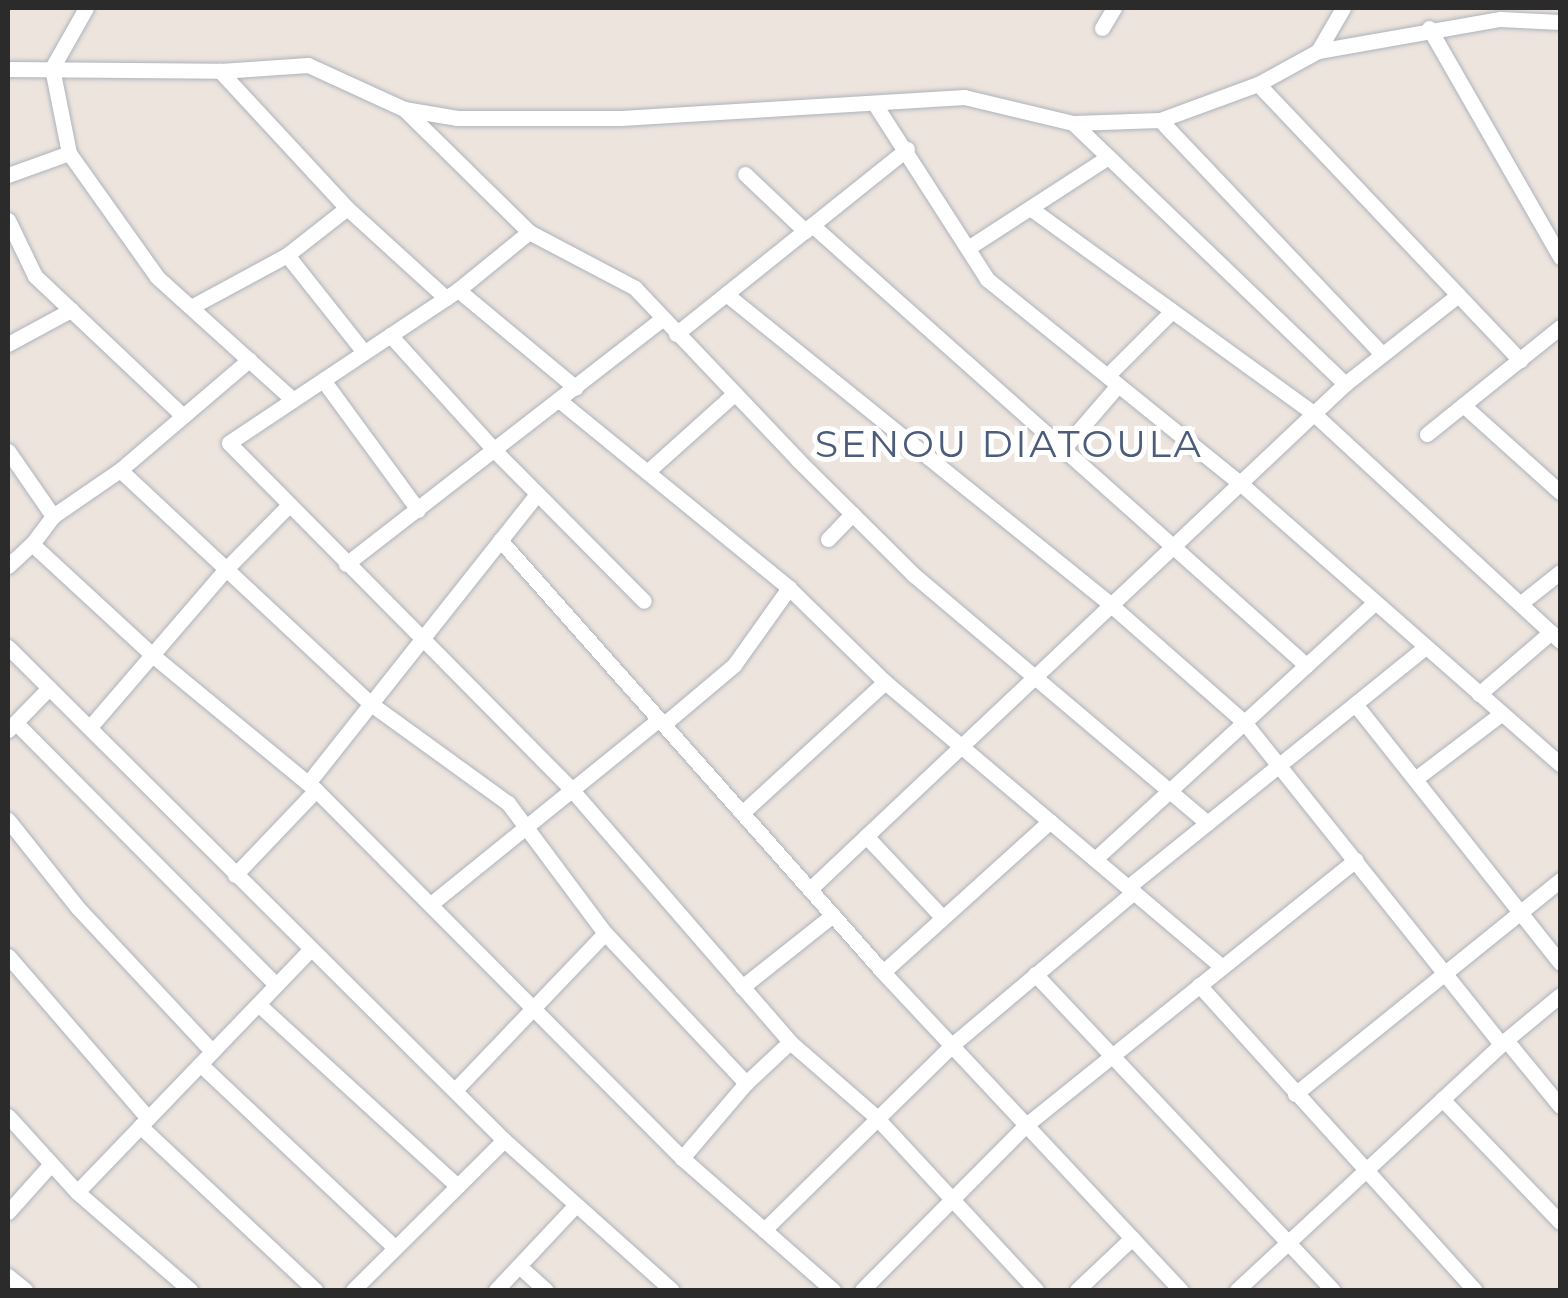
<!DOCTYPE html>
<style>
body{margin:0}
#map{position:relative;width:1568px;height:1298px;overflow:hidden;background:#ede4de;font-family:Montserrat,sans-serif}
div>[style]{position:absolute}
.roads{filter:drop-shadow(0 0 2px #aeb3bb) drop-shadow(0 0 2px #aeb3bb)}
.street>*{height:15px;margin:-7.5px;padding:0 7.5px;transform-origin:7.5px;border-radius:7.5px;background:#fff}
span{translate:-50% -50%;white-space:nowrap;text-align:center;line-height:1.15;-webkit-text-stroke:10px #fff;paint-order:stroke}
.quarter-label{font-size:38px;color:#4c5d7c;letter-spacing:2.5px}
.frame{position:absolute;inset:0;border:10px solid #2b2b2b;pointer-events:none}
</style>
<div id="map">
<div class="roads">
<div class="street">
<div style="left:86px;top:8px;width:69px;rotate:119.5deg"></div>
<div style="left:52px;top:68px;width:87px;rotate:78.7deg"></div>
<div style="left:69px;top:153px;width:152px;rotate:54.6deg"></div>
<div style="left:157px;top:277px;width:183px;rotate:42.1deg"></div>
<div style="left:1102px;top:28px;width:23px;rotate:-59deg"></div>
<div style="left:1429px;top:28px;width:264px;rotate:60.2deg"></div>
<div style="left:1318px;top:51px;width:50px;rotate:-59.8deg"></div>
<div style="left:8px;top:69px;width:212px;rotate:0.5deg"></div>
<div style="left:220px;top:71px;width:88px;rotate:-3.9deg"></div>
<div style="left:308px;top:65px;width:106px;rotate:24.6deg"></div>
<div style="left:404px;top:109px;width:54px;rotate:9.6deg"></div>
<div style="left:457px;top:118px;width:164px"></div>
<div style="left:621px;top:118px;width:344px;rotate:-3.5deg"></div>
<div style="left:964px;top:97px;width:112px;rotate:13.4deg"></div>
<div style="left:1073px;top:123px;width:87px;rotate:-2deg"></div>
<div style="left:1160px;top:120px;width:104px;rotate:-20.2deg"></div>
<div style="left:1258px;top:84px;width:68px;rotate:-28.8deg"></div>
<div style="left:1318px;top:51px;width:185px;rotate:-10deg"></div>
<div style="left:1500px;top:19px;width:60px;rotate:2.9deg"></div>
<div style="left:220px;top:71px;width:187px;rotate:47.2deg"></div>
<div style="left:347px;top:208px;width:134px;rotate:42.3deg"></div>
<div style="left:1258px;top:84px;width:381px;rotate:46.5deg"></div>
<div style="left:876px;top:106px;width:206px;rotate:57.3deg"></div>
<div style="left:987px;top:279px;width:325px;rotate:38.9deg"></div>
<div style="left:1240px;top:483px;width:426px;rotate:41.3deg"></div>
<div style="left:404px;top:109px;width:175px;rotate:44.5deg"></div>
<div style="left:529px;top:232px;width:120px;rotate:27.8deg"></div>
<div style="left:635px;top:288px;width:237px;rotate:46.5deg"></div>
<div style="left:798px;top:460px;width:163px;rotate:44.8deg"></div>
<div style="left:914px;top:575px;width:384px;rotate:40.2deg"></div>
<div style="left:1160px;top:120px;width:323px;rotate:46.5deg"></div>
<div style="left:1073px;top:123px;width:377px;rotate:43.8deg"></div>
<div style="left:745px;top:174px;width:83px;rotate:43.5deg"></div>
<div style="left:8px;top:175px;width:65px;rotate:-19.8deg"></div>
<div style="left:1030px;top:208px;width:349px;rotate:35.9deg"></div>
<div style="left:1313px;top:413px;width:336px;rotate:42.7deg"></div>
<div style="left:8px;top:220px;width:62px;rotate:64.3deg"></div>
<div style="left:35px;top:276px;width:204px;rotate:43.4deg"></div>
<div style="left:812px;top:225px;width:662px;rotate:41.69deg"></div>
<div style="left:529px;top:232px;width:92px;rotate:140.8deg"></div>
<div style="left:458px;top:290px;width:275px;rotate:146.3deg"></div>
<div style="left:229px;top:443px;width:488px;rotate:45.3deg"></div>
<div style="left:572px;top:790px;width:333px;rotate:49.1deg"></div>
<div style="left:790px;top:1042px;width:113px;rotate:41deg"></div>
<div style="left:875px;top:1116px;width:237px;rotate:47.2deg"></div>
<div style="left:968px;top:248px;width:167px;rotate:-33deg"></div>
<div style="left:287px;top:255px;width:124px;rotate:51.6deg"></div>
<div style="left:458px;top:290px;width:153px;rotate:39.7deg"></div>
<div style="left:726px;top:294px;width:495px;rotate:38.9deg"></div>
<div style="left:1111px;top:605px;width:177px;rotate:41.3deg"></div>
<div style="left:1244px;top:722px;width:412px;rotate:51.4deg"></div>
<div style="left:191px;top:307px;width:109px;rotate:-28.4deg"></div>
<div style="left:287px;top:255px;width:76px;rotate:-38.1deg"></div>
<div style="left:676px;top:334px;width:296px;rotate:-38.7deg"></div>
<div style="left:390px;top:335px;width:156px;rotate:47.8deg"></div>
<div style="left:495px;top:451px;width:211px;rotate:45.2deg"></div>
<div style="left:8px;top:344px;width:72px;rotate:-28.4deg"></div>
<div style="left:1107px;top:376px;width:92px;rotate:-45deg"></div>
<div style="left:323px;top:380px;width:161px;rotate:53.8deg"></div>
<div style="left:560px;top:401px;width:296px;rotate:39.2deg"></div>
<div style="left:789px;top:588px;width:134px;rotate:44.4deg"></div>
<div style="left:885px;top:682px;width:441px;rotate:40.2deg"></div>
<div style="left:1463px;top:405px;width:130px;rotate:41.9deg"></div>
<div style="left:1427px;top:434px;width:171px;rotate:-38.8deg"></div>
<div style="left:1063px;top:449px;width:84px;rotate:-49.3deg"></div>
<div style="left:8px;top:451px;width:79px;rotate:55.3deg"></div>
<div style="left:120px;top:470px;width:343px;rotate:43deg"></div>
<div style="left:371px;top:704px;width:169px;rotate:35.9deg"></div>
<div style="left:508px;top:803px;width:162px;rotate:53.3deg"></div>
<div style="left:605px;top:933px;width:206px;rotate:46.8deg"></div>
<div style="left:746px;top:1083px;width:99px;rotate:130.5deg"></div>
<div style="left:647px;top:472px;width:117px;rotate:-41.9deg"></div>
<div style="left:828px;top:539px;width:35px;rotate:-46deg"></div>
<div style="left:500px;top:540px;width:577px;rotate:48.44deg"></div>
<div style="left:883px;top:972px;width:436px;rotate:46.9deg"></div>
<div style="left:32px;top:544px;width:162px;rotate:42.7deg"></div>
<div style="left:151px;top:654px;width:214px;rotate:39.5deg"></div>
<div style="left:316px;top:790px;width:519px;rotate:45.16deg"></div>
<div style="left:682px;top:1158px;width:201px;rotate:41.2deg"></div>
<div style="left:346px;top:564px;width:400px;rotate:-37.8deg"></div>
<div style="left:8px;top:566px;width:33px;rotate:-43deg"></div>
<div style="left:32px;top:544px;width:35px;rotate:-53deg"></div>
<div style="left:53px;top:516px;width:81px;rotate:-34.5deg"></div>
<div style="left:120px;top:470px;width:170px;rotate:-40.5deg"></div>
<div style="left:1521px;top:603px;width:50px;rotate:-38.5deg"></div>
<div style="left:8px;top:647px;width:699px;rotate:44.83deg"></div>
<div style="left:504px;top:1140px;width:225px;rotate:41.8deg"></div>
<div style="left:1479px;top:694px;width:95px;rotate:-40.7deg"></div>
<div style="left:1355px;top:704px;width:330px;rotate:51.6deg"></div>
<div style="left:16px;top:723px;width:369px;rotate:45.2deg"></div>
<div style="left:664px;top:724px;width:92px;rotate:-40.1deg"></div>
<div style="left:734px;top:665px;width:95px;rotate:-54.5deg"></div>
<div style="left:90px;top:727px;width:208px;rotate:-49.3deg"></div>
<div style="left:226px;top:569px;width:90px;rotate:-45.5deg"></div>
<div style="left:8px;top:730px;width:59px;rotate:-45.7deg"></div>
<div style="left:1415px;top:779px;width:108px;rotate:-37.1deg"></div>
<div style="left:308px;top:783px;width:369px;rotate:-51.6deg"></div>
<div style="left:742px;top:813px;width:194px;rotate:-42.5deg"></div>
<div style="left:8px;top:820px;width:112px;rotate:51.5deg"></div>
<div style="left:78px;top:908px;width:196px;rotate:46.9deg"></div>
<div style="left:866px;top:836px;width:112px;rotate:46.8deg"></div>
<div style="left:1095px;top:859px;width:377px;rotate:-42.5deg"></div>
<div style="left:235px;top:875px;width:117px;rotate:-46.4deg"></div>
<div style="left:1128px;top:887px;width:380px;rotate:-38.9deg"></div>
<div style="left:810px;top:889px;width:736px;rotate:-43.35deg"></div>
<div style="left:1345px;top:384px;width:144px;rotate:-38.2deg"></div>
<div style="left:432px;top:903px;width:292px;rotate:-39deg"></div>
<div style="left:8px;top:956px;width:214px;rotate:49.2deg"></div>
<div style="left:883px;top:972px;width:225px;rotate:-42.1deg"></div>
<div style="left:1035px;top:974px;width:434px;rotate:46.7deg"></div>
<div style="left:1199px;top:985px;width:411px;rotate:47.9deg"></div>
<div style="left:742px;top:987px;width:116px;rotate:-38.4deg"></div>
<div style="left:258px;top:1004px;width:270px;rotate:42.4deg"></div>
<div style="left:1506px;top:1040px;width:85px;rotate:50.7deg"></div>
<div style="left:200px;top:1064px;width:268px;rotate:43.3deg"></div>
<div style="left:746px;top:1083px;width:60px;rotate:-43deg"></div>
<div style="left:455px;top:1090px;width:217px;rotate:-46.3deg"></div>
<div style="left:1295px;top:1094px;width:341px;rotate:-38.9deg"></div>
<div style="left:1442px;top:1099px;width:170px;rotate:46.2deg"></div>
<div style="left:8px;top:1116px;width:103px;rotate:47.8deg"></div>
<div style="left:77px;top:1192px;width:150px;rotate:40.9deg"></div>
<div style="left:140px;top:1126px;width:240px;rotate:43.1deg"></div>
<div style="left:77px;top:1192px;width:335px;rotate:-46.1deg"></div>
<div style="left:8px;top:1212px;width:64px;rotate:-48.1deg"></div>
<div style="left:764px;top:1230px;width:264px;rotate:-44.5deg"></div>
<div style="left:952px;top:1045px;width:238px;rotate:-40.1deg"></div>
<div style="left:519px;top:1266px;width:36px;rotate:42deg"></div>
<div style="left:8px;top:1276px;width:22px;rotate:39deg"></div>
<div style="left:353px;top:1290px;width:213px;rotate:-44.8deg"></div>
<div style="left:496px;top:1290px;width:114px;rotate:-46.8deg"></div>
<div style="left:862px;top:1290px;width:233px;rotate:-45.2deg"></div>
<div style="left:1026px;top:1125px;width:423px;rotate:-38.8deg"></div>
<div style="left:1077px;top:1290px;width:76px;rotate:-43.4deg"></div>
<div style="left:1237px;top:1290px;width:367px;rotate:-42.9deg"></div>
<div style="left:1506px;top:1040px;width:70px;rotate:-39.8deg"></div>
</div>
</div>
<div class="quarter-label">
<span style="left:1009px;top:444px">SENOU DIATOULA</span>
</div>
<div class="frame"></div>
</div>
